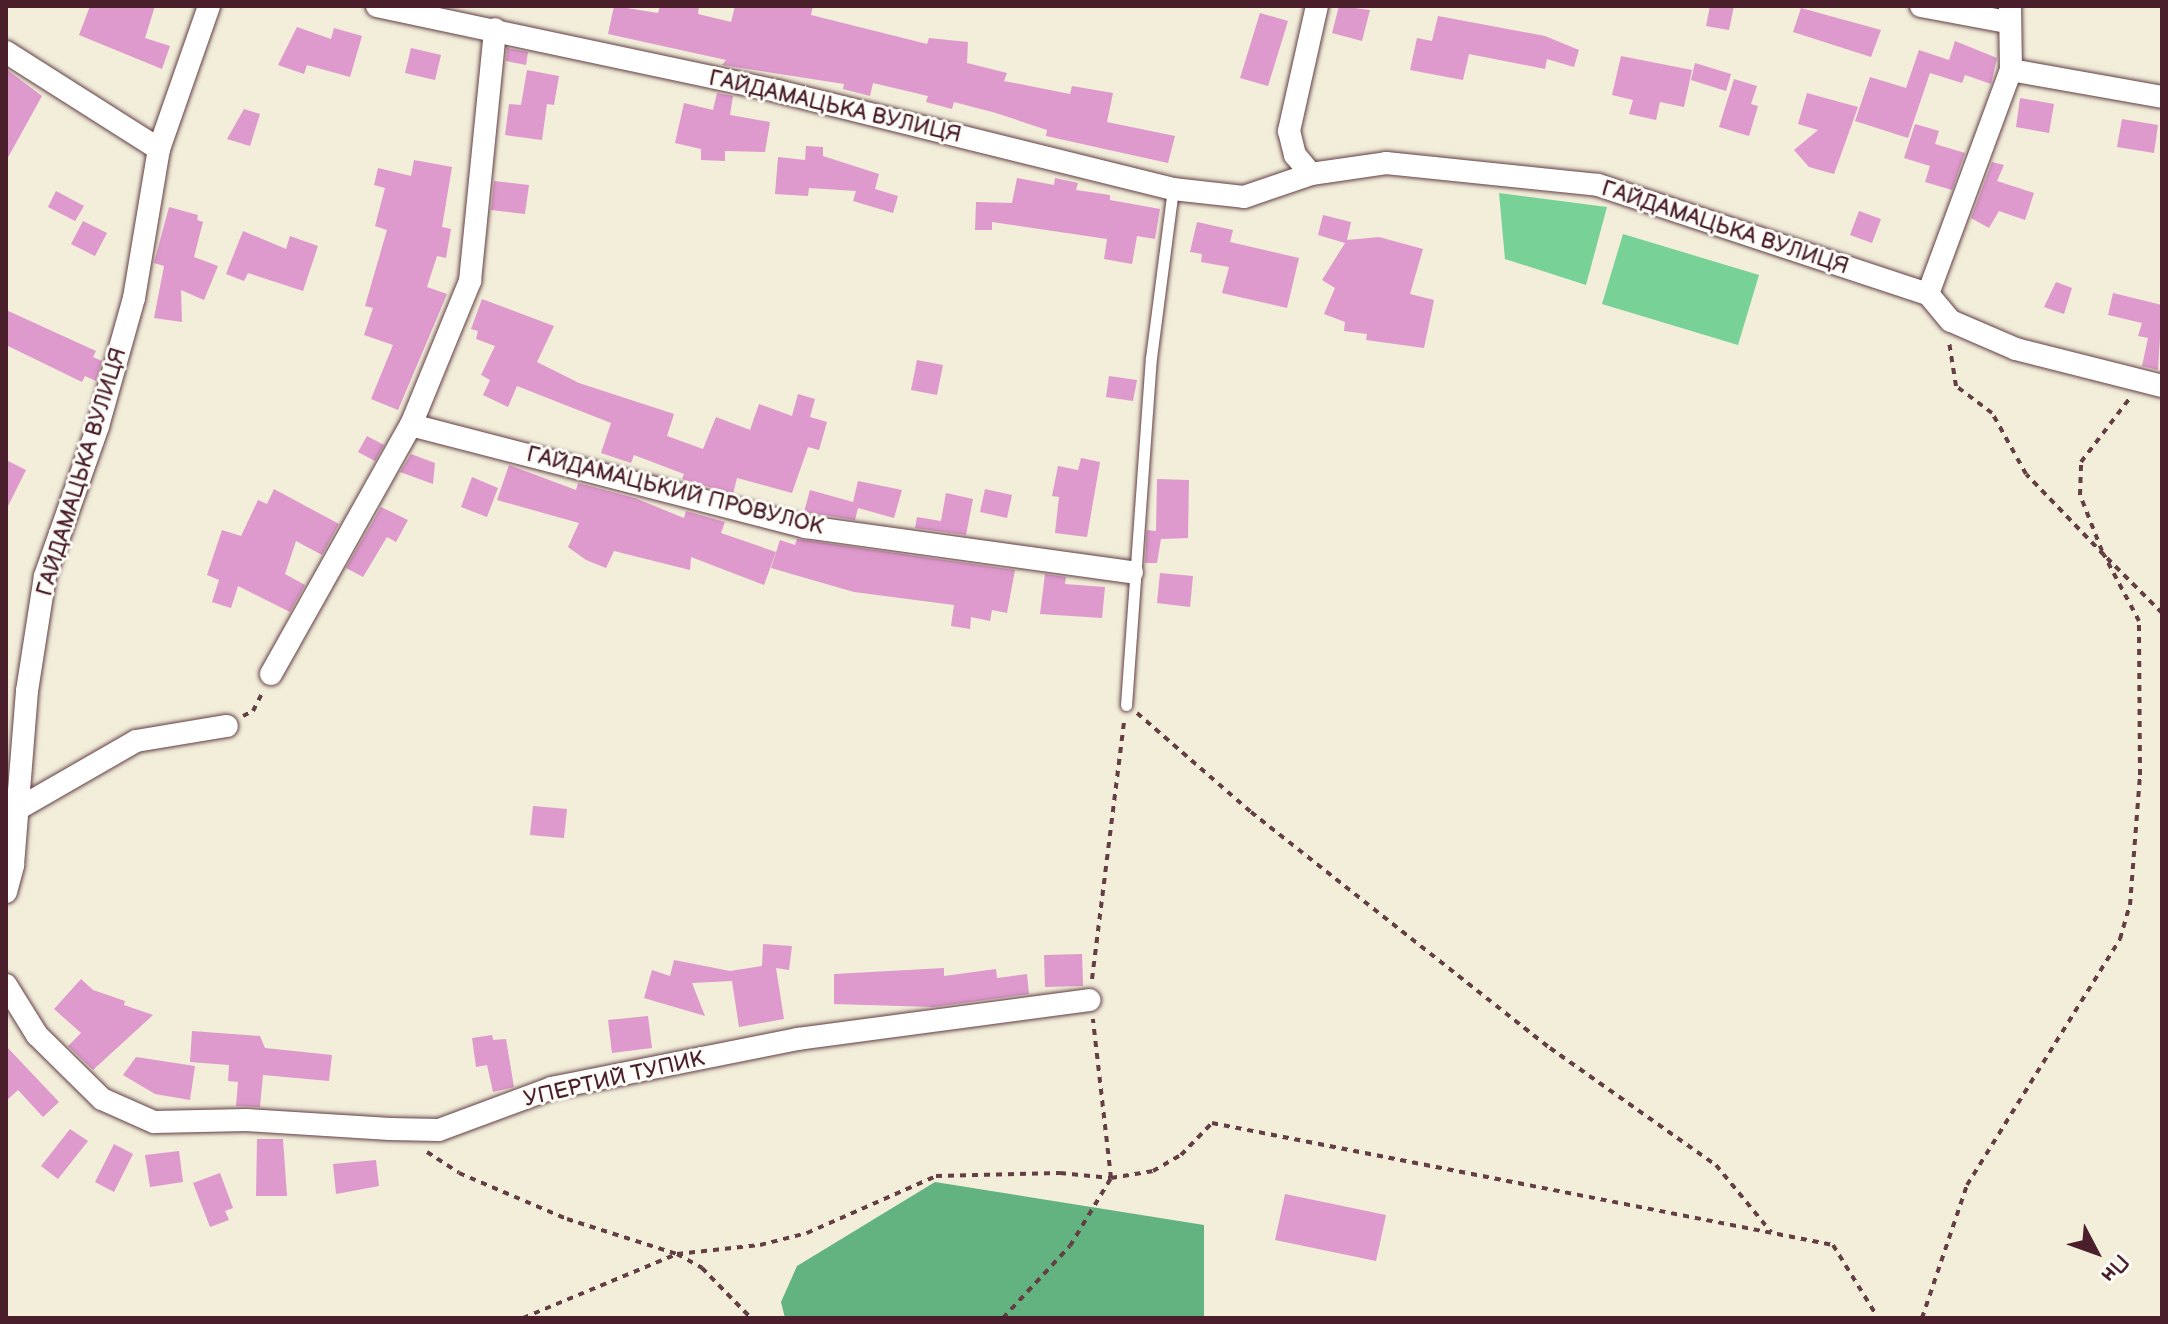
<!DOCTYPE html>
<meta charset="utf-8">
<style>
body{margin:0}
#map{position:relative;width:2168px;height:1324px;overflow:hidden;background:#f2eeda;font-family:"Balsamiq Sans",sans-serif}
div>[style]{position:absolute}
.green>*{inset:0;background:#78d197}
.forest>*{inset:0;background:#62b380}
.building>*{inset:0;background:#de99cd}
.path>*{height:4px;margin-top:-2px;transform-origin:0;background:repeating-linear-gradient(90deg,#633e45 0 6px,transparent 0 12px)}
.roads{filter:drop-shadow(0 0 2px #633e45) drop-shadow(0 0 2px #633e45)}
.lane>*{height:11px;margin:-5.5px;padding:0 5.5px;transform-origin:5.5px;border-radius:5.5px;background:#fff}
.street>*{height:22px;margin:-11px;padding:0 11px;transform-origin:11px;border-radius:11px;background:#fff}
span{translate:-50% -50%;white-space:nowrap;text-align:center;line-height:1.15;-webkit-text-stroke:6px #fdfcf7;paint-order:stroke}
.street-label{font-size:22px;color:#4a1f2b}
.frame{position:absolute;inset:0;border:8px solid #4a1f2b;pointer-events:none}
.north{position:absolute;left:2056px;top:1212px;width:80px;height:80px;-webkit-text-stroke:6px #fdfcf7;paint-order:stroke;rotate:131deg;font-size:22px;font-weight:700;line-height:32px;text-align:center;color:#4a1f2b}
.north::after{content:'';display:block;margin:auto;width:28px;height:36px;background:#4a1f2b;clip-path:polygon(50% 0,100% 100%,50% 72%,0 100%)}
</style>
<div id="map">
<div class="green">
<div style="clip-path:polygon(1499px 193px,1607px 207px,1586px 285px,1505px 259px)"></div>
<div style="clip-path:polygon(1623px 234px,1759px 275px,1738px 345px,1602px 304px)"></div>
</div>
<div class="forest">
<div style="clip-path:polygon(935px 1182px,1204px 1225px,1204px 1318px,785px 1318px,781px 1302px,797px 1266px)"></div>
</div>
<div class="building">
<div style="clip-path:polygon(90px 6px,155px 6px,145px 38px,170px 46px,162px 69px,79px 35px)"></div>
<div style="clip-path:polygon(614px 6px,658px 13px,660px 6px,699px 6px,698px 14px,731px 22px,735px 6px,813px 6px,811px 15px,927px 44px,929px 38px,968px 42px,967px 63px,1007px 73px,1004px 81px,1070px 94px,1072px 86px,1113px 93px,1107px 122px,1175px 136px,1168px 163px,1046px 136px,1047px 130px,996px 113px,954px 102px,952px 109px,926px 102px,928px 96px,873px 83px,870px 96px,843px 89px,844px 84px,722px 65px,726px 60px,608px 34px)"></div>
<div style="clip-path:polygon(1339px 6px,1370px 10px,1362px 41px,1332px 33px)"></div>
<div style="clip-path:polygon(1710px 6px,1734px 6px,1729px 30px,1706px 26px)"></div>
<div style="clip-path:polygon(1801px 8px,1881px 30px,1871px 57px,1793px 32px)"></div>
<div style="clip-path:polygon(1260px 13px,1288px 21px,1268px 86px,1240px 78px)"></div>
<div style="clip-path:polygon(1438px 16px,1545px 36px,1579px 50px,1574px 67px,1547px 59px,1545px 69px,1469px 54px,1463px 80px,1410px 70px,1417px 38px,1432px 41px)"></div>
<div style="clip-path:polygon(297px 27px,331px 39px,334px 28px,362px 36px,350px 77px,307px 65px,304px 74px,278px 65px)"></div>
<div style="clip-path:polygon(1955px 41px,1997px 58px,1991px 84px,1965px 75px,1962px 83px,1930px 73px,1908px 138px,1855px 121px,1870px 77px,1906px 88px,1919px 50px,1949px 60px)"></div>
<div style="clip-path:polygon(411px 48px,441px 55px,435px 80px,405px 73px)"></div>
<div style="clip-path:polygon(507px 48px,528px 52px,526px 65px,506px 61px)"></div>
<div style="clip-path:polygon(1621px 56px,1692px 70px,1684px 107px,1660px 102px,1656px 120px,1629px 114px,1633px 100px,1612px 95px)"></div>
<div style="clip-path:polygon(1695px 63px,1731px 74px,1726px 91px,1691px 80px)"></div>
<div style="clip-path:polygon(6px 69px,42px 96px,6px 161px)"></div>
<div style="clip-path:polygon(527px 70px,559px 76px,554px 105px,547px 104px,542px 140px,505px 135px,509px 104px,521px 105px)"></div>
<div style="clip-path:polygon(1734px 79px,1757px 86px,1751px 104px,1758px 106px,1749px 136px,1719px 127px)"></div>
<div style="clip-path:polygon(717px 93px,733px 96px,730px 115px,770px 122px,765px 152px,725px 151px,725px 161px,701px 160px,701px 149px,675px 143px,684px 103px,713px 110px)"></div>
<div style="clip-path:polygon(1807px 93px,1858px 107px,1834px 174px,1809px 167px,1794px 150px,1818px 130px,1798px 124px)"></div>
<div style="clip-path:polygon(2020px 98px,2054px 104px,2049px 133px,2016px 127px)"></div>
<div style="clip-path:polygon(244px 109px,260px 114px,250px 146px,227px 139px)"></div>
<div style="clip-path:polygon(2122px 119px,2158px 125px,2154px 153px,2117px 147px)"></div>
<div style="clip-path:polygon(1915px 124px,1939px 131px,1935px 144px,1965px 153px,1952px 190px,1925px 182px,1930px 166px,1904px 158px)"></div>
<div style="clip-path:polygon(806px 146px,823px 147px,823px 156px,879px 174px,875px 189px,898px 196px,893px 213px,853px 201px,856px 191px,809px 188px,808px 196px,775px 194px,778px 157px,805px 160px)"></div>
<div style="clip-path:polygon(414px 160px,452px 167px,442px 227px,451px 229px,446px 258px,437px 256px,427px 287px,447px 294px,398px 410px,371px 399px,393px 345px,364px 335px,373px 308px,365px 306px,387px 230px,375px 226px,385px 188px,374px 185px,378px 168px,411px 176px)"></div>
<div style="clip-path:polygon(1992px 162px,2004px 165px,1997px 181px,2034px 193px,2025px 220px,1999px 211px,1989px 228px,1971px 218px)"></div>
<div style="clip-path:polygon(1017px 178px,1054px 185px,1055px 178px,1078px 183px,1076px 190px,1110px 195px,1110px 200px,1160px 209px,1155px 239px,1137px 236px,1132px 264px,1104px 259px,1107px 239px,992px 222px,992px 230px,975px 230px,976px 202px,1012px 203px)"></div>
<div style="clip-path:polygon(494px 181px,529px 185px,525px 214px,491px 210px)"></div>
<div style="clip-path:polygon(56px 191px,84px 206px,75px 221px,48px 207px)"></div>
<div style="clip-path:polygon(169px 207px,198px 215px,197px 220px,203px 222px,194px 257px,218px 266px,204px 300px,181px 290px,182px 322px,154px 318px,164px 266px,154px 263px)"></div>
<div style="clip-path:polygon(1859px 211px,1881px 219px,1872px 243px,1850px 235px)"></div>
<div style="clip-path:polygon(1323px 215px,1351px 222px,1347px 240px,1379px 237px,1423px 249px,1410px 294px,1434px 300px,1424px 348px,1366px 340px,1367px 334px,1344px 331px,1345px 322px,1324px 314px,1335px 288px,1322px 280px,1345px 243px,1318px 235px)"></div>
<div style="clip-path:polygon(83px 221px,107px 233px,95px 256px,71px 244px)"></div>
<div style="clip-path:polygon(1197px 222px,1233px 230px,1230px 242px,1299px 258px,1287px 308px,1222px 293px,1229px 267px,1201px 262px,1202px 254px,1190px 252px)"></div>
<div style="clip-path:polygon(243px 231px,286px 249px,290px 236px,318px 246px,303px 291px,248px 273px,244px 281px,226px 274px)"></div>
<div style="clip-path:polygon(2056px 282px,2072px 288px,2064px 314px,2044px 307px)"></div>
<div style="clip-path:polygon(2113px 293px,2162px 305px,2158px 370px,2142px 366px,2148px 338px,2138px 336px,2142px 323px,2108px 315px)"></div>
<div style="clip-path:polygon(482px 299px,554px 326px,537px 362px,579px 383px,674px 414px,667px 436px,703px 449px,716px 417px,750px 430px,759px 404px,792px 416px,798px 394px,815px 399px,810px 417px,827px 422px,819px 450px,808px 447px,792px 493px,737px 478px,733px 494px,682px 479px,684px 474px,634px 455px,631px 463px,601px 453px,611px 423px,517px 386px,508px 407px,483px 395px,490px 380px,481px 375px,495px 346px,476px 339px,478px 331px,471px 329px)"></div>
<div style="clip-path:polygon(6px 310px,96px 351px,93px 357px,102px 361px,96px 381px,85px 376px,82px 382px,6px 345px)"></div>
<div style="clip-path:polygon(917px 360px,943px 365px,937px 395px,911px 390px)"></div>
<div style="clip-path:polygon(1109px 376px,1137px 380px,1133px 401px,1106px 397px)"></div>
<div style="clip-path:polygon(367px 436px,384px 445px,375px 461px,358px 452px)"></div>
<div style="clip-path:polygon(411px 454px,435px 463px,433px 484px,400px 472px)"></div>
<div style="clip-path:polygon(1081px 458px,1100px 462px,1087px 537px,1055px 533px,1059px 497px,1052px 496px,1058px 466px,1078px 470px)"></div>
<div style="clip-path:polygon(6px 460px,26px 470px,6px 510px)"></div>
<div style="clip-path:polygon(509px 465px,576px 490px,578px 483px,635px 498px,684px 518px,686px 511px,725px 522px,721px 533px,776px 552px,764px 585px,691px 557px,690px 570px,614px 551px,606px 568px,586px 560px,568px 547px,579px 523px,497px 500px)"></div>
<div style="clip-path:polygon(472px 477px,498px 488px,487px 517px,461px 507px)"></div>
<div style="clip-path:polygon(1157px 479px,1189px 480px,1188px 538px,1161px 539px,1157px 563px,1145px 563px,1147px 530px,1156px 531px)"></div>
<div style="clip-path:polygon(858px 481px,902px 490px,894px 518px,858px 508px,855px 520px,804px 512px,810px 490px,853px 502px)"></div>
<div style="clip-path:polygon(274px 489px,339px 524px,322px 555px,296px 541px,285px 574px,305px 585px,290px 612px,238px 586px,231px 608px,212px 602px,219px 580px,207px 575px,222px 530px,241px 536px,258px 500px,267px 504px)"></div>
<div style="clip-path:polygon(985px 489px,1012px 495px,1007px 518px,980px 512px)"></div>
<div style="clip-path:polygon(946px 493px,973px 499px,966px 535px,915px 528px,917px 517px,941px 521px)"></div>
<div style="clip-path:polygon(381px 507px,408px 520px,396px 542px,387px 537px,363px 577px,346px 568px)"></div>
<div style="clip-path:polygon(797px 539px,1015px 570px,1007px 613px,992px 610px,990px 621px,971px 617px,970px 629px,951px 626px,954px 605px,854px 592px,771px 568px,780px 540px,795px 545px)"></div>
<div style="clip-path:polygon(1160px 573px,1193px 576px,1190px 607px,1157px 603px)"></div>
<div style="clip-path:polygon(1045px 574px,1066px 577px,1065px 584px,1105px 587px,1102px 618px,1040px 614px)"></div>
<div style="clip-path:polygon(533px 806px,567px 809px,564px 838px,530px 835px)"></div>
<div style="clip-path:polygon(763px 944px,792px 946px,789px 970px,776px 968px,784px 1019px,739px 1027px,732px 981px,692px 983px,705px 1016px,644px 998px,652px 970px,670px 976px,674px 960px,730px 971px,762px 966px)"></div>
<div style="clip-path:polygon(1082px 954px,1083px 986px,1045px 987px,1044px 955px)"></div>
<div style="clip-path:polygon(944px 968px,944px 976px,996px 969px,997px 978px,1027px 974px,1029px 994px,933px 1007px,834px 1004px,834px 974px)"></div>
<div style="clip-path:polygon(81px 979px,93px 990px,125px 1001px,124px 1005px,153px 1015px,93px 1070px,68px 1046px,81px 1033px,54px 1009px)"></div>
<div style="clip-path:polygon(648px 1016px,652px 1048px,612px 1053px,608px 1020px)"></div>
<div style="clip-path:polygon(192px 1031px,260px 1036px,265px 1048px,332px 1055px,329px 1081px,263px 1075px,260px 1107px,236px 1106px,238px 1082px,228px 1081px,229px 1065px,190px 1062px)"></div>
<div style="clip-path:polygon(492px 1035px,493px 1040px,506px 1039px,514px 1087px,493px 1092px,487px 1065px,476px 1067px,472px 1038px)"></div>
<div style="clip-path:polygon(6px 1046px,59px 1102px,43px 1117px,18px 1090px,6px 1101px)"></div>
<div style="clip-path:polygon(136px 1057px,195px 1066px,190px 1100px,155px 1094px,123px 1075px)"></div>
<div style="clip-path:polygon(70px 1129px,88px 1141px,58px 1179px,41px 1166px)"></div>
<div style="clip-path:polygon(257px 1139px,283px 1139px,287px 1196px,256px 1196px)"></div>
<div style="clip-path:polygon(114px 1144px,133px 1154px,114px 1192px,95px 1182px)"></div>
<div style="clip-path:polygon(179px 1151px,183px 1182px,150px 1187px,145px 1155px)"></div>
<div style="clip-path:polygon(376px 1160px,379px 1186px,336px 1194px,333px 1164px)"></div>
<div style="clip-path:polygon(220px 1173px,233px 1208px,225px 1211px,229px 1220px,210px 1227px,193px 1183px)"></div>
<div style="clip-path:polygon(1285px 1194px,1386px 1215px,1376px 1261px,1275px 1240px)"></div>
</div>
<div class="path">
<div style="left:2102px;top:551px;width:60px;rotate:-111.4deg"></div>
<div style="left:2080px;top:495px;width:33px;rotate:-88deg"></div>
<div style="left:2081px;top:462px;width:81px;rotate:-52.6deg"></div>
<div style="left:2107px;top:558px;width:78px;rotate:45deg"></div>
<div style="left:1137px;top:713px;width:151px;rotate:41deg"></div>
<div style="left:1251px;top:812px;width:381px;rotate:38.3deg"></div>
<div style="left:1550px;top:1048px;width:203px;rotate:35.2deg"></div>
<div style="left:1716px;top:1165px;width:87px;rotate:50.6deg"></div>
<div style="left:243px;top:716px;width:11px;rotate:-27deg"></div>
<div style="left:253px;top:711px;width:20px;rotate:-63deg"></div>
<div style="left:1092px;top:979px;width:260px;rotate:-82.9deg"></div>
<div style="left:427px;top:1152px;width:38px;rotate:33deg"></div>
<div style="left:459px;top:1173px;width:117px;rotate:23.1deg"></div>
<div style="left:567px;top:1219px;width:115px;rotate:17.7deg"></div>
<div style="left:677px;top:1254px;width:29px;rotate:29deg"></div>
<div style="left:702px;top:1268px;width:70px;rotate:45.6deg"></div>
<div style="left:523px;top:1318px;width:167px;rotate:-22.6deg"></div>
<div style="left:677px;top:1254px;width:83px;rotate:-6.2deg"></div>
<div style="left:760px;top:1245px;width:49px;rotate:-14.3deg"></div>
<div style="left:807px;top:1233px;width:141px;rotate:-23.8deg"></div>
<div style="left:936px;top:1176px;width:124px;rotate:-1.4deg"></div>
<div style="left:1060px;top:1173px;width:51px;rotate:5.6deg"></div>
<div style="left:1111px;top:1178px;width:43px;rotate:-9.5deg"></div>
<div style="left:1153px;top:1171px;width:32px;rotate:-30deg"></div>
<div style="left:1181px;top:1155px;width:45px;rotate:-45.9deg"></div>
<div style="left:1212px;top:1123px;width:633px;rotate:11.11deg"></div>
<div style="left:1833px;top:1245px;width:86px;rotate:58.3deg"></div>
<div style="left:1003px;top:1318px;width:98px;rotate:-47.1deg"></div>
<div style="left:1070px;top:1246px;width:79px;rotate:-58.9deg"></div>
<div style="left:1111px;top:1178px;width:160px;rotate:-96.5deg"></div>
<div style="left:1922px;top:1318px;width:140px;rotate:-71.3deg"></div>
<div style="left:1967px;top:1185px;width:290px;rotate:-58.1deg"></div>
<div style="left:2120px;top:939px;width:35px;rotate:-74deg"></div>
<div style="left:2130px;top:905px;width:130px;rotate:-85.6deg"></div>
<div style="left:2140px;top:775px;width:154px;rotate:-90.4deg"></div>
<div style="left:2139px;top:621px;width:75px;rotate:-117.9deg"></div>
<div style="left:2104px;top:555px;width:112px;rotate:-133.9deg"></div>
<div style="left:2026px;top:474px;width:70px;rotate:-119.1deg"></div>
<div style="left:1992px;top:413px;width:45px;rotate:-143.1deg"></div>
<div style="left:1956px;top:386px;width:45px;rotate:-99deg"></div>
</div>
<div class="roads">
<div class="lane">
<div style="left:1126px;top:705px;width:348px;rotate:-85.9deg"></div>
<div style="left:1151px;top:358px;width:170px;rotate:-82.6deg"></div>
</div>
<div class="street">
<div style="left:377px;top:6px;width:409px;rotate:12deg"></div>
<div style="left:777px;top:91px;width:408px;rotate:13.9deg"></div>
<div style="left:1173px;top:189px;width:71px;rotate:6.4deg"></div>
<div style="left:1244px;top:197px;width:71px;rotate:-18.9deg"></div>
<div style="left:1311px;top:174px;width:76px;rotate:-8.3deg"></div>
<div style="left:1386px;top:163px;width:213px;rotate:5.9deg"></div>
<div style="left:1598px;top:185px;width:348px;rotate:18.3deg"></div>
<div style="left:1928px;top:294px;width:35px;rotate:50deg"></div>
<div style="left:1951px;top:321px;width:71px;rotate:23.3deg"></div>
<div style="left:2016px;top:349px;width:151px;rotate:14.2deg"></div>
<div style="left:1921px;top:6px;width:87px;rotate:10.5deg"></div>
<div style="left:6px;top:52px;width:181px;rotate:32.4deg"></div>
<div style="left:2011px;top:70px;width:153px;rotate:10.1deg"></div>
<div style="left:1311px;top:174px;width:25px;rotate:-130deg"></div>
<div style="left:1295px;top:155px;width:25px;rotate:-104deg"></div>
<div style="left:1289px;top:131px;width:128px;rotate:-77.4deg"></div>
<div style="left:1928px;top:294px;width:239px;rotate:-69.7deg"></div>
<div style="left:2011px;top:70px;width:64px;rotate:-90.9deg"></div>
<div style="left:411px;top:425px;width:408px;rotate:14.5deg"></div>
<div style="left:806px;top:527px;width:329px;rotate:7.9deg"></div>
<div style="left:271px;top:674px;width:286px;rotate:-60.7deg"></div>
<div style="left:411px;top:425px;width:156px;rotate:-67.7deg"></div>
<div style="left:470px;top:281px;width:253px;rotate:-84.3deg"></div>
<div style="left:16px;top:810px;width:138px;rotate:-29.9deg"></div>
<div style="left:136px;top:741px;width:92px;rotate:-9.4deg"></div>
<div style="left:6px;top:892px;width:28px;rotate:-75deg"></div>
<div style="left:13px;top:865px;width:175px;rotate:-85.4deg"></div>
<div style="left:27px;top:691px;width:116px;rotate:-81.1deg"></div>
<div style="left:45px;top:576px;width:159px;rotate:-70.5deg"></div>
<div style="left:98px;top:426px;width:133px;rotate:-74.3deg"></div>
<div style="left:134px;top:298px;width:151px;rotate:-80.5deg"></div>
<div style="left:159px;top:149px;width:151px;rotate:-70.7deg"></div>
<div style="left:6px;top:985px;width:59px;rotate:58.2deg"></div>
<div style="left:37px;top:1035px;width:91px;rotate:44.6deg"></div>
<div style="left:102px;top:1099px;width:57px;rotate:23.9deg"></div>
<div style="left:154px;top:1122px;width:92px;rotate:-1.2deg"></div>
<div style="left:246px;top:1120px;width:144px;rotate:3.6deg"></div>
<div style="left:390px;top:1129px;width:49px;rotate:1.2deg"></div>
<div style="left:439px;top:1130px;width:121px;rotate:-20.4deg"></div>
<div style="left:552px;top:1088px;width:251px;rotate:-11.3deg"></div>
<div style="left:798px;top:1039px;width:294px;rotate:-7.6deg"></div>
</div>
</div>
<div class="street-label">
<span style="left:835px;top:107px;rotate:13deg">ГАЙДАМАЦЬКА ВУЛИЦЯ</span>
<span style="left:1725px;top:228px;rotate:18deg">ГАЙДАМАЦЬКА ВУЛИЦЯ</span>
<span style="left:82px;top:472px;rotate:-73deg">ГАЙДАМАЦЬКА ВУЛИЦЯ</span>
<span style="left:675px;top:491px;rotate:14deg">ГАЙДАМАЦЬКИЙ ПРОВУЛОК</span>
<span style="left:614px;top:1079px;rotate:-13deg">УПЕРТИЙ ТУПИК</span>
</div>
<div class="frame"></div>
<div class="north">Пн</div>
</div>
